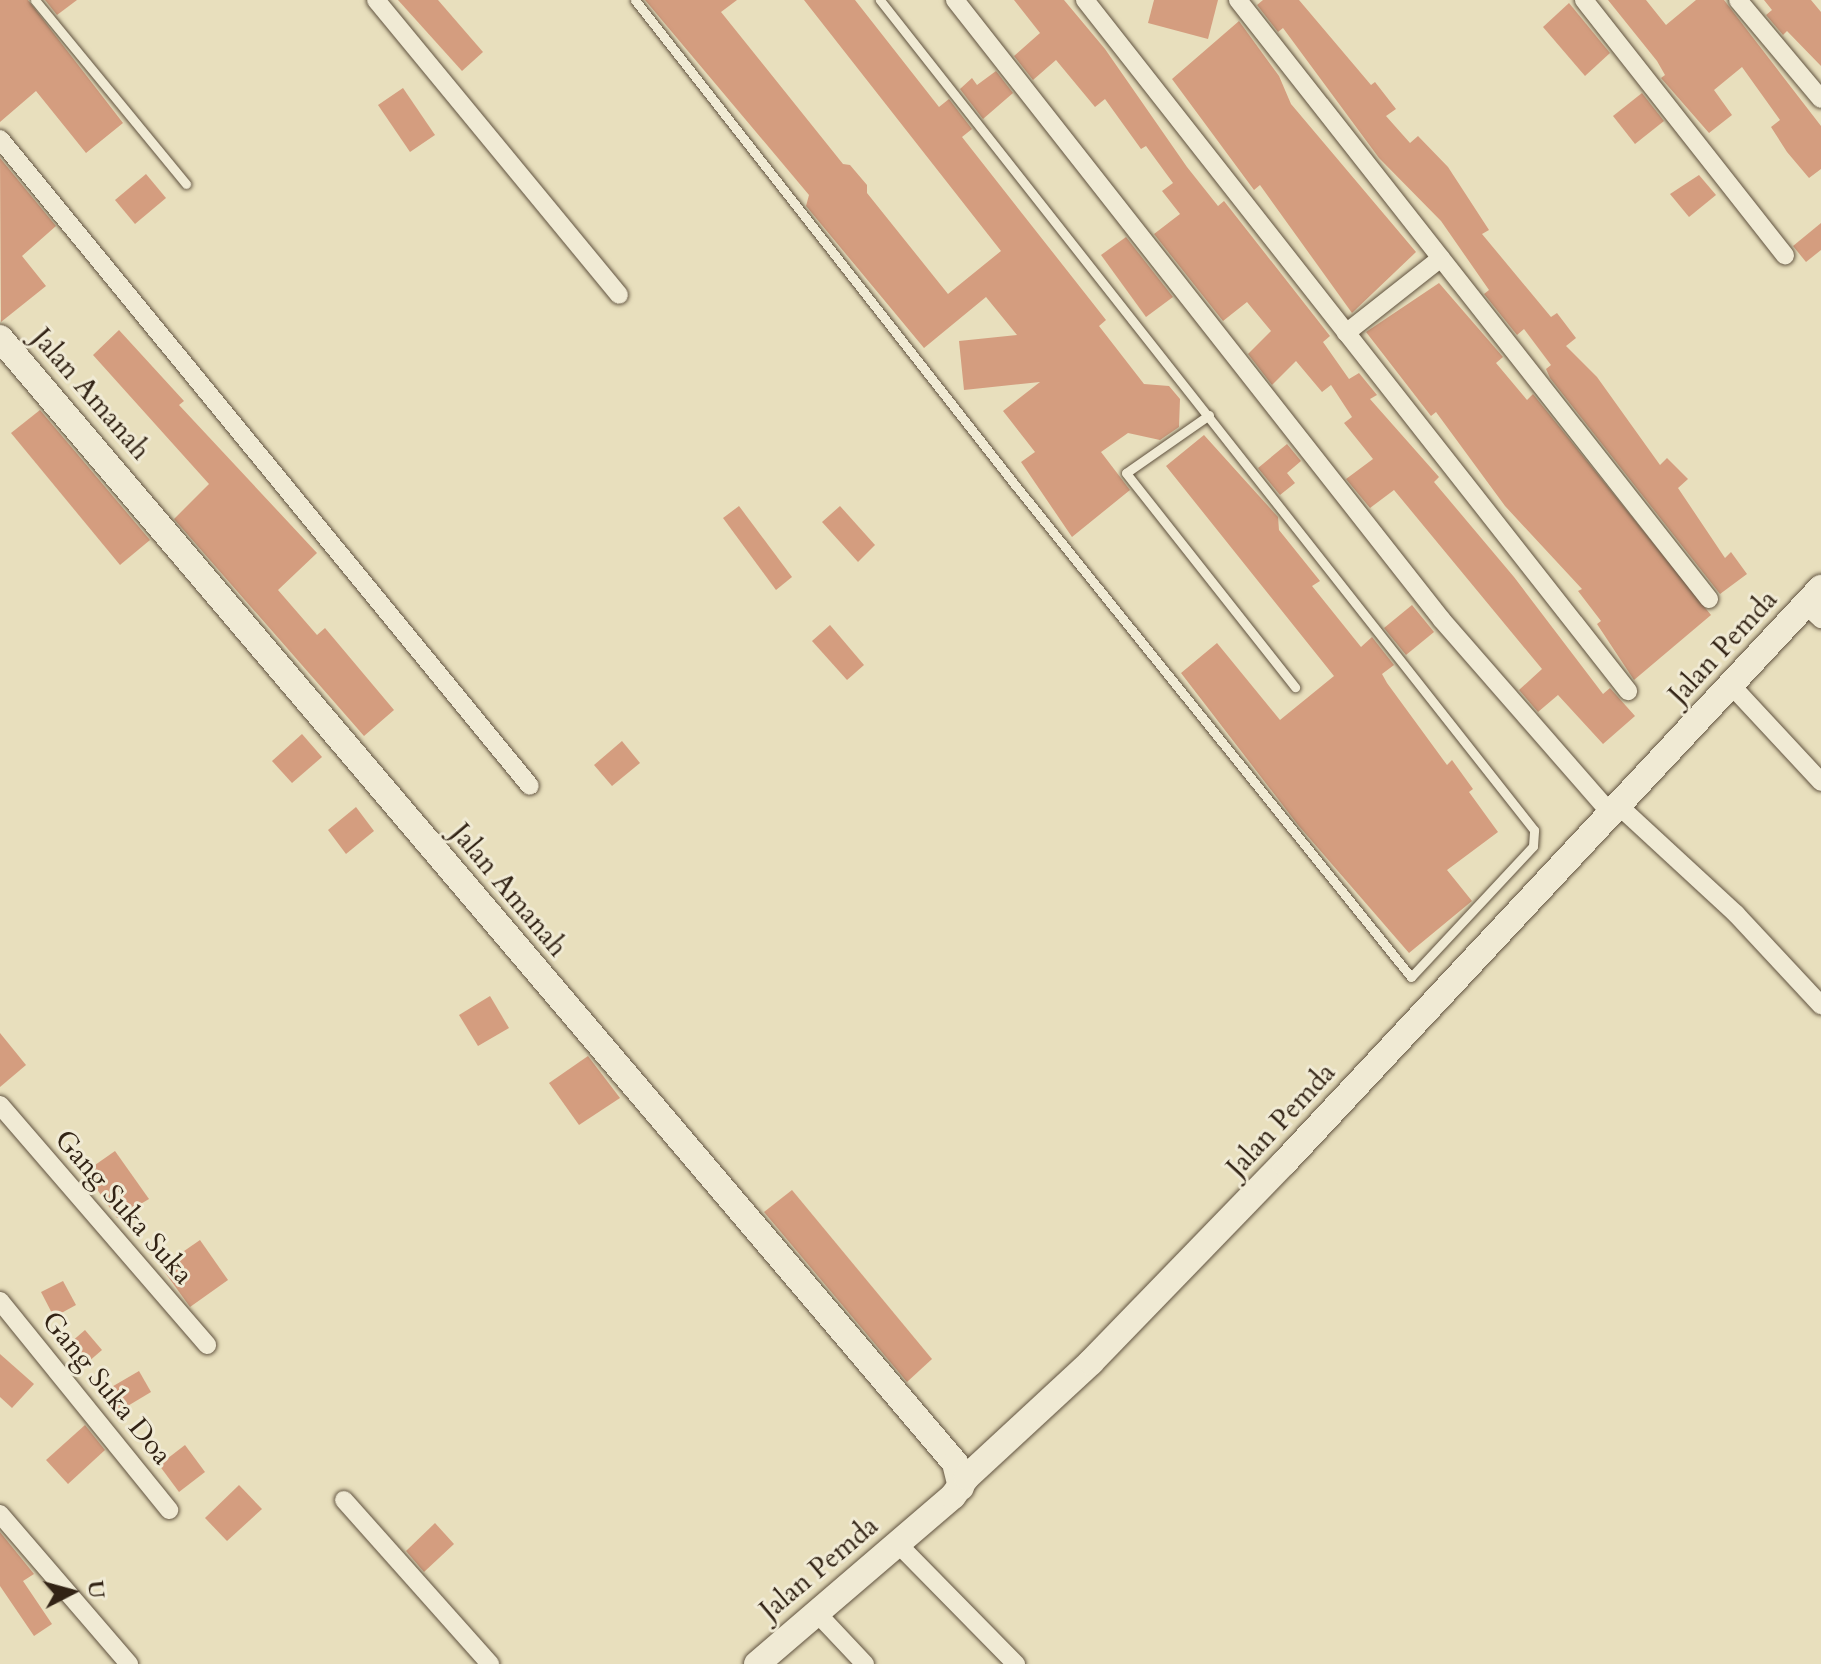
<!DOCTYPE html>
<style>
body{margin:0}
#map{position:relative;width:1821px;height:1664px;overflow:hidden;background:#e8dfbd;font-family:Cardo,serif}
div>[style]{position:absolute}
.building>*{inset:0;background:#d49d7f}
.roads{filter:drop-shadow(0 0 2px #60523f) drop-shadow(0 0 2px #60523f)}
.lane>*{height:9px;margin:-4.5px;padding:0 4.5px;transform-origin:4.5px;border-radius:4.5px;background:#f0ead4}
.street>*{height:18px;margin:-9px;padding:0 9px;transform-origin:9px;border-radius:9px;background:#f0ead4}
.secondary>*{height:26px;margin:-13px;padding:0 13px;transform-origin:13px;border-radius:13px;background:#f0ead4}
span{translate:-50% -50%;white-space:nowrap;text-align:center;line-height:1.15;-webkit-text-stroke:6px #f0ead4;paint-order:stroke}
.street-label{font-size:28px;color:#322315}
.north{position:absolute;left:32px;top:1552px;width:80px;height:80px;-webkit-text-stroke:6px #f0ead4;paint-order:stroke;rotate:84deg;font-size:22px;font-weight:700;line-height:32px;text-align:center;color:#322315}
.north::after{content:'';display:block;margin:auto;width:28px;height:36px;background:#322315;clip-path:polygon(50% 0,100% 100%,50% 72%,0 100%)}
</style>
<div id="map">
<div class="building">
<div style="clip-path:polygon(0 0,28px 0,123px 123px,86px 153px,36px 91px,0 122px)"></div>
<div style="clip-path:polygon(45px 0,77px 0,57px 15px)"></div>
<div style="clip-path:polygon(398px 0,438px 0,483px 52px,462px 71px)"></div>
<div style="clip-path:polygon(645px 0,737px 0,721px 12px,843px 164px,850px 165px,867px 185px,867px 193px,948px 294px,1001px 251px,804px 0,855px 0,939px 107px,949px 99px,972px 129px,962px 137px,1106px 320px,1099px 326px,1144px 384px,1169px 386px,1180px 399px,1179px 427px,1160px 440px,1128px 433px,1101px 452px,1130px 490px,1072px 537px,1021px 462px,1035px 452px,1003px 411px,1040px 382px,964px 390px,959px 341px,1017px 335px,986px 297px,924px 348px,806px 206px,809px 195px)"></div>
<div style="clip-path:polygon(1014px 0,1064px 0,1105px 49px,1187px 167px,1218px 206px,1224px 201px,1330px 336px,1323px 342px,1349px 379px,1359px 373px,1377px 395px,1370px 399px,1439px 477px,1434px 482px,1514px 577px,1603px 694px,1610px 688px,1635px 716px,1603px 744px,1558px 695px,1538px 712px,1519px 690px,1542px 669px,1394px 490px,1370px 508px,1346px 479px,1373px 459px,1344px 423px,1352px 417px,1331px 385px,1322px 392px,1296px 361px,1272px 385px,1248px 354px,1271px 331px,1247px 302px,1223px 321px,1154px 234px,1180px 214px,1162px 191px,1173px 183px,1146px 146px,1141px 149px,1105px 99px,1095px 107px,1056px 60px,1033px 80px,1014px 56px,1040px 33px)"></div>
<div style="clip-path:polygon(1154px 0,1218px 0,1208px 39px,1148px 23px)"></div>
<div style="clip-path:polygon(1263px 0,1299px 0,1371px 85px,1375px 82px,1396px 109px,1386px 116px,1410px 143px,1418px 136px,1448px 167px,1489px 230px,1482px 234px,1551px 317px,1557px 313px,1576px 338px,1566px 346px,1597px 377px,1660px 465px,1667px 458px,1688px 479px,1678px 488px,1725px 558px,1731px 552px,1747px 574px,1720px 594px,1550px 378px,1546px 369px,1551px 365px,1524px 329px,1517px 335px,1484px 294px,1489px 290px,1441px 221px,1379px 158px,1283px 28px,1278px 32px,1257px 5px)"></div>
<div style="clip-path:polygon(1608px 0,1646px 0,1666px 25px,1696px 0,1724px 0,1821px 126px,1821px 169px,1809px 178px,1787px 152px,1771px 127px,1780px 120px,1742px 67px,1714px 90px,1732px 115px,1709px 133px,1661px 78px,1665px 75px,1657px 61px)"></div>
<div style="clip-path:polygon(1764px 0,1811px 0,1821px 12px,1821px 66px,1787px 31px,1783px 35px,1766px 15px,1772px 10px)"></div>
<div style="clip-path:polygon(1569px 3px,1610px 53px,1585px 76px,1543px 27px)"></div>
<div style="clip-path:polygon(1239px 21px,1279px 76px,1291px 104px,1416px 252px,1352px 313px,1260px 185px,1254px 190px,1172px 79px)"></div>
<div style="clip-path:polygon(996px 71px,1013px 93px,983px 119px,960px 89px,972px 78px,977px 85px)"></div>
<div style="clip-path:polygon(403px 88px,435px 135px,410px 152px,378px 105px)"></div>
<div style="clip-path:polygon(1642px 93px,1664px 121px,1635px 144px,1613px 116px)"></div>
<div style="clip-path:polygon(0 158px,56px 226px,22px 256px,46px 286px,1px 322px)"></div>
<div style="clip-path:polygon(146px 174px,166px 198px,135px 224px,115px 200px)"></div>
<div style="clip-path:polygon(1699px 175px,1716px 195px,1689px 217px,1670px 194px)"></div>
<div style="clip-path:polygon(1821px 223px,1821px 250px,1806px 262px,1793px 246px)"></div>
<div style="clip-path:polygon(1126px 237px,1173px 297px,1146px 317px,1101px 255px)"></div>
<div style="clip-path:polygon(1439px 283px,1503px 357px,1496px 363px,1527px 400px,1533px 394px,1711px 615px,1634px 680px,1597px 624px,1601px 621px,1578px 591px,1582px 589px,1505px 506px,1436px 412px,1431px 416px,1366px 332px)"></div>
<div style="clip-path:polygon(119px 330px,184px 401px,179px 405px,317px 553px,278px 590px,317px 635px,325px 628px,394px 710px,364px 736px,174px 519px,209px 484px,93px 355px)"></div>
<div style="clip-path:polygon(40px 410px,150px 540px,120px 565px,11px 433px)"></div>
<div style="clip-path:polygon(1204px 435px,1278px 517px,1279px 530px,1320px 581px,1312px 586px,1361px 647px,1372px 637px,1394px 665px,1382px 674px,1387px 683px,1447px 765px,1452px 760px,1473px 789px,1469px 792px,1498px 832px,1447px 870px,1472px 901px,1409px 953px,1298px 825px,1181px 673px,1217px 643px,1280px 720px,1334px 676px,1166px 466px)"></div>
<div style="clip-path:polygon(1287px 444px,1301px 461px,1287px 473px,1295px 483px,1280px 495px,1258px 468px)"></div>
<div style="clip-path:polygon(739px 506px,792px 577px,776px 590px,723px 518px)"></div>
<div style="clip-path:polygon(840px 506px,875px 545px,858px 562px,822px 522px)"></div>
<div style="clip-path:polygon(1412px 605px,1434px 632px,1406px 655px,1384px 628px)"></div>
<div style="clip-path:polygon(830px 625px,864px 665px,847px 680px,812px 641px)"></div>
<div style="clip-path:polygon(302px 734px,322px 757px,292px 783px,272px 761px)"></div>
<div style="clip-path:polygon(622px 741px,640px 763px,612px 786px,594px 765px)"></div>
<div style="clip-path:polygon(356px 807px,374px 831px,346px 854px,328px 830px)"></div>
<div style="clip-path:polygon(490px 996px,509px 1028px,478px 1046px,459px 1015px)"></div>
<div style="clip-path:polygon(0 1033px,26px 1065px,0 1087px)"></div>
<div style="clip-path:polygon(588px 1056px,620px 1098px,579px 1125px,549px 1083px)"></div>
<div style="clip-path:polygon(115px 1151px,149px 1199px,117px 1218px,85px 1172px)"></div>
<div style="clip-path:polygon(792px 1190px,932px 1359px,907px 1382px,764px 1212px)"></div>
<div style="clip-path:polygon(200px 1240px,228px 1280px,190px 1307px,161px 1267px)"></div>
<div style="clip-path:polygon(63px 1281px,76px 1305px,54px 1317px,41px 1292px)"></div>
<div style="clip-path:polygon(85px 1330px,102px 1350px,80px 1369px,63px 1349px)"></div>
<div style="clip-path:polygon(0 1354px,34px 1384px,12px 1408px,0 1397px)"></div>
<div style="clip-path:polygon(139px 1371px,151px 1392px,116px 1413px,103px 1392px)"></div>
<div style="clip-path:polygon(85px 1425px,105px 1450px,68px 1484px,46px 1460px)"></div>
<div style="clip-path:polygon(185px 1445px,205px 1472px,179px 1492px,159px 1465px)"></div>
<div style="clip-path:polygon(239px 1485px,262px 1509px,227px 1541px,205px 1518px)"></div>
<div style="clip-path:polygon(435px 1523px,454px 1544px,424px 1572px,406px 1551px)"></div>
<div style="clip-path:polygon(0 1532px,34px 1574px,23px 1581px,52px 1624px,34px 1636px,0 1586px)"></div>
</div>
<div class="roads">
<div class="lane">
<div style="left:35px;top:0;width:238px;rotate:50.6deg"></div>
<div style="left:635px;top:0;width:618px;rotate:51.91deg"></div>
<div style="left:1016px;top:486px;width:630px;rotate:51.18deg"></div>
<div style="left:1411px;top:977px;width:179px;rotate:-47deg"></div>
<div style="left:1533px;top:846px;width:16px;rotate:-86deg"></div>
<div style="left:1534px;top:830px;width:1057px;rotate:-128.24deg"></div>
<div style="left:1209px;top:415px;width:101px;rotate:145.1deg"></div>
<div style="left:1126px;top:473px;width:273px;rotate:51.7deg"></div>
</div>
<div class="street">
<div style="left:376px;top:0;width:382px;rotate:50.5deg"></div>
<div style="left:955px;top:0;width:788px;rotate:51.85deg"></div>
<div style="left:1442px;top:620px;width:257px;rotate:48.9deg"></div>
<div style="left:1085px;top:0;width:879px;rotate:51.84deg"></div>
<div style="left:1238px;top:0;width:762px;rotate:51.82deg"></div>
<div style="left:1584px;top:0;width:325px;rotate:51.8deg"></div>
<div style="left:1738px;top:0;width:129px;rotate:50deg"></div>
<div style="left:0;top:139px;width:836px;rotate:50.68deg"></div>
<div style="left:1346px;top:333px;width:121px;rotate:-38.3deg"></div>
<div style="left:1806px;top:605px;width:21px;rotate:43deg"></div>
<div style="left:1731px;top:685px;width:132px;rotate:47.1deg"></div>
<div style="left:1619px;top:806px;width:159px;rotate:42.7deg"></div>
<div style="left:1736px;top:914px;width:125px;rotate:47deg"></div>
<div style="left:0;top:1105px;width:317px;rotate:49.2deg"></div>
<div style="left:0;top:1301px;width:269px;rotate:51deg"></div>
<div style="left:344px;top:1500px;width:220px;rotate:48.3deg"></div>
<div style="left:0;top:1514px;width:198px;rotate:49.3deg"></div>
<div style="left:897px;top:1543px;width:170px;rotate:45.5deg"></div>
<div style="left:815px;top:1611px;width:73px;rotate:46.7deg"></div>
</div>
<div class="secondary">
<div style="left:0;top:338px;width:1476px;rotate:49.67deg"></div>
<div style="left:955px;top:1463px;width:25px;rotate:76deg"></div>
<div style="left:757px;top:1664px;width:258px;rotate:-40.6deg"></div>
<div style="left:953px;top:1496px;width:24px;rotate:-54deg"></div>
<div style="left:967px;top:1477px;width:169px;rotate:-42.8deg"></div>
<div style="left:1091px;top:1362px;width:277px;rotate:-45.9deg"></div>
<div style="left:1284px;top:1163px;width:787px;rotate:-46.96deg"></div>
</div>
</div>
<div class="street-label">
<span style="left:91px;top:394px;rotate:49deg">Jalan Amanah</span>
<span style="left:1723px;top:647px;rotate:-47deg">Jalan Pemda</span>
<span style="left:509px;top:890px;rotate:50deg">Jalan Amanah</span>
<span style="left:1281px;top:1120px;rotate:-47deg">Jalan Pemda</span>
<span style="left:124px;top:1207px;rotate:49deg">Gang Suka Suka</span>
<span style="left:107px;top:1388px;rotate:51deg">Gang Suka Doa</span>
<span style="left:819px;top:1568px;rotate:-40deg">Jalan Pemda</span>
</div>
<div class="north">U</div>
</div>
